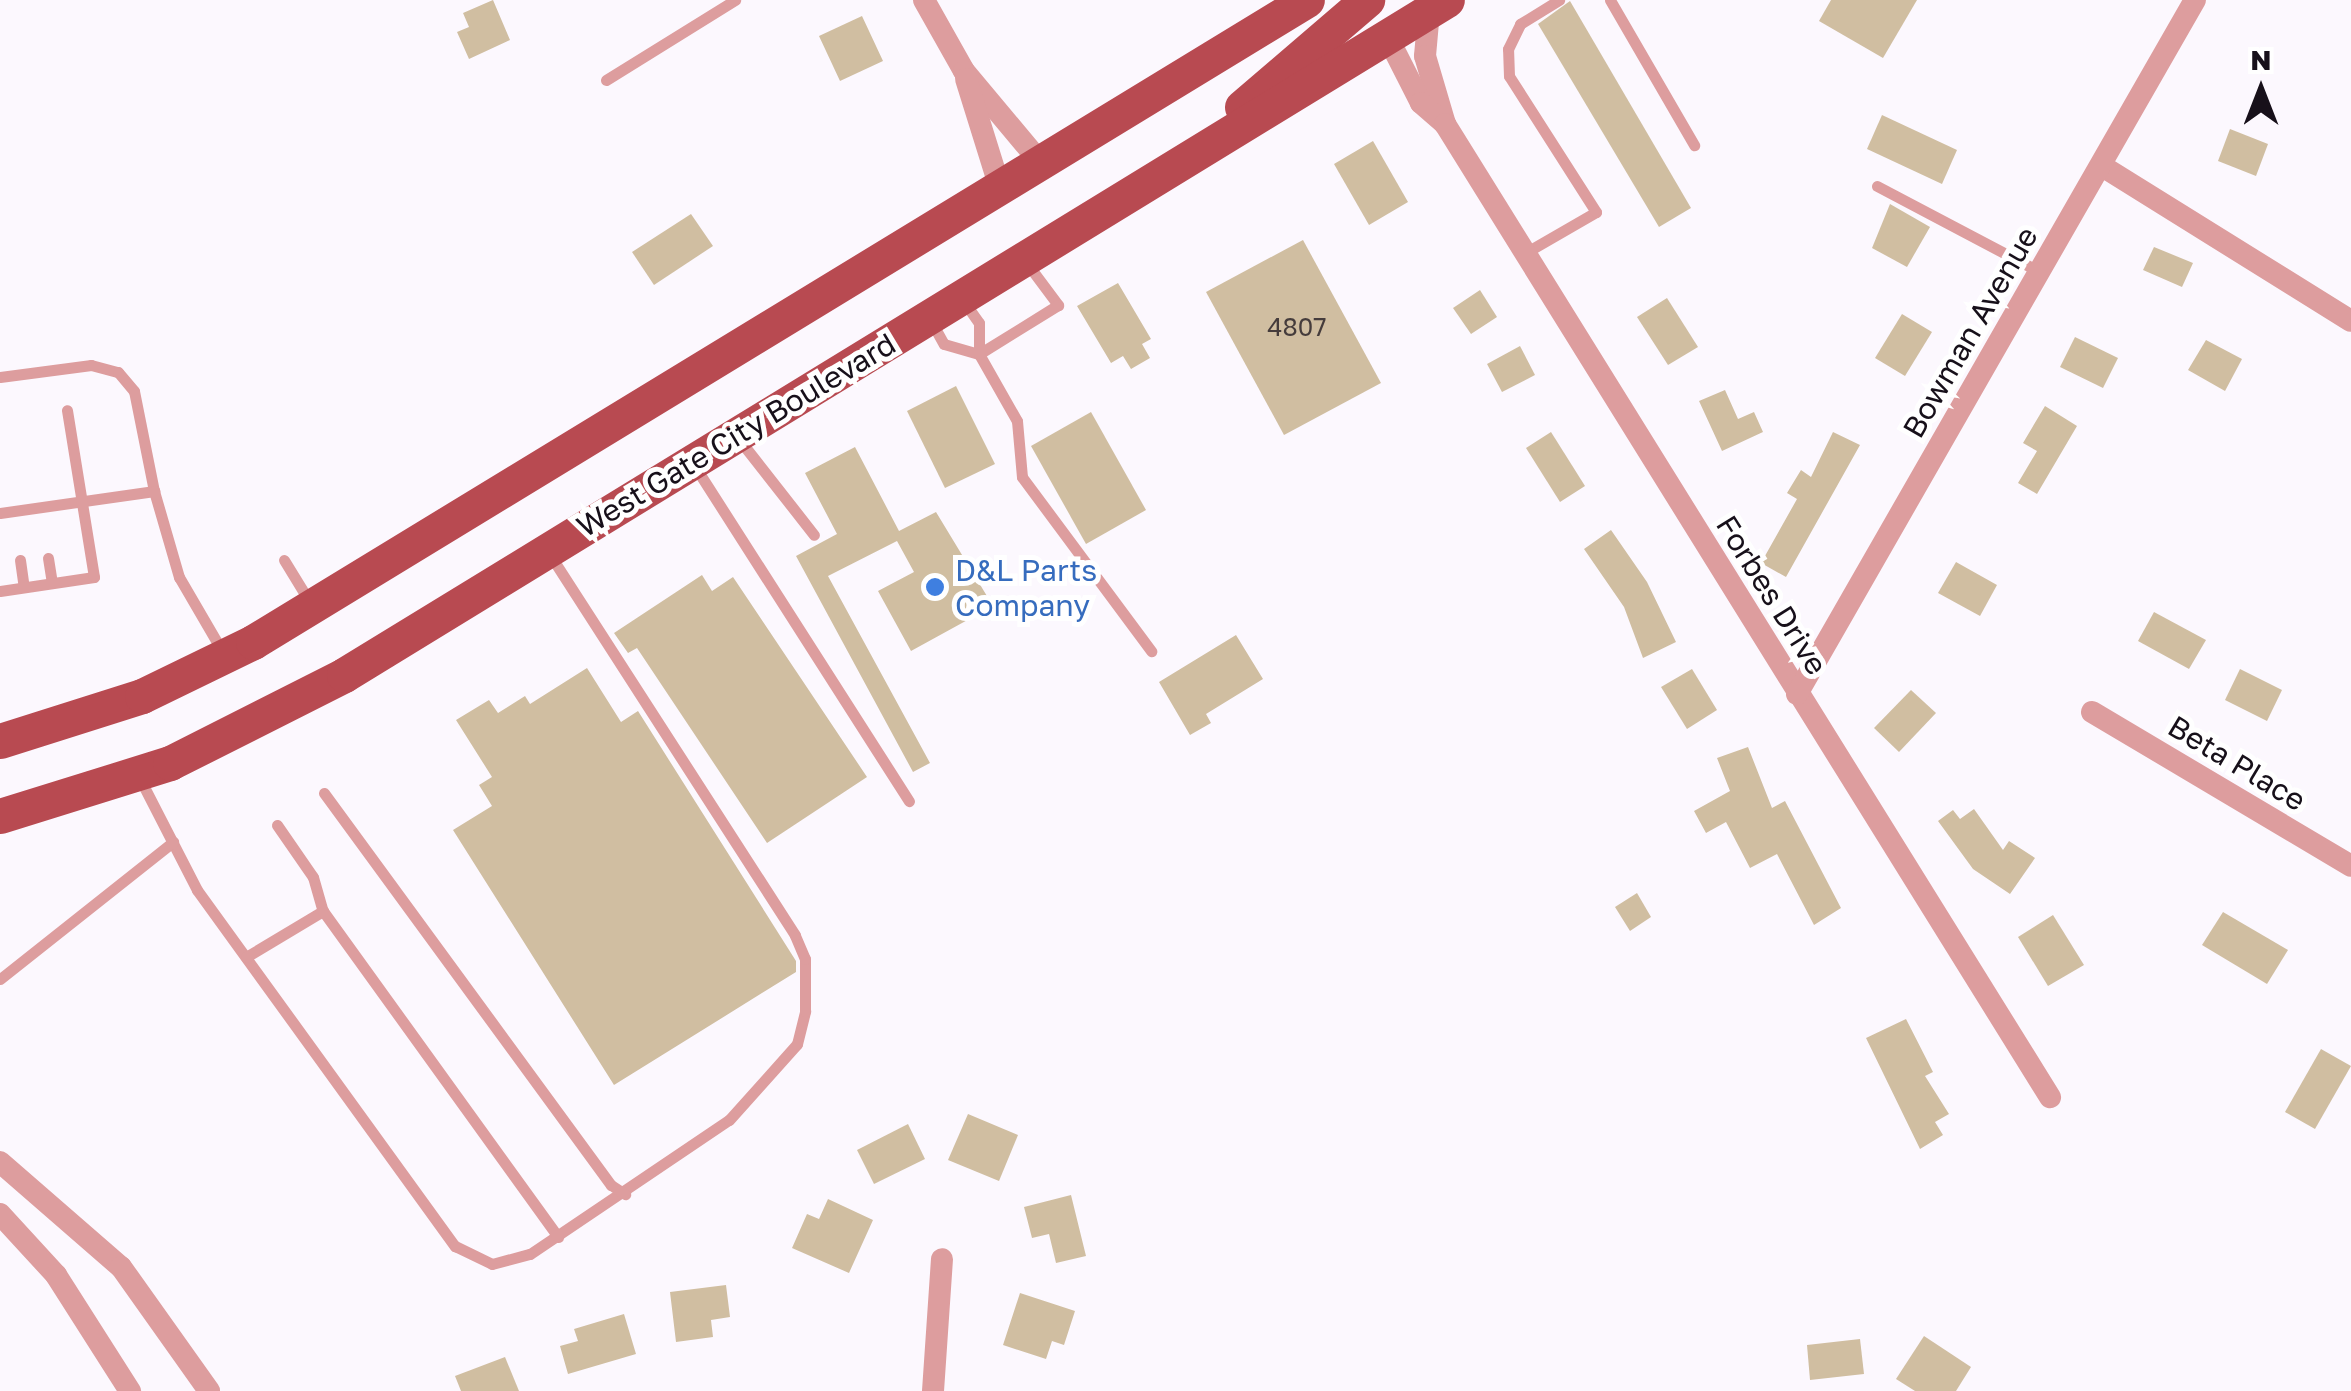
<!DOCTYPE html>
<style>
body{margin:0}
#map{position:relative;width:2351px;height:1391px;overflow:hidden;background:#fcf8fe;font-family:"Golos Text",sans-serif}
div>[style]{position:absolute}
.building>*{inset:0;background:#d0bea1}
.service>*{height:11px;margin:-5.5px;padding:0 5.5px;transform-origin:5.5px;border-radius:5.5px;background:#dd9d9e}
.minor>*{height:22px;margin:-11px;padding:0 11px;transform-origin:11px;border-radius:11px;background:#dd9d9e}
.primary>*{height:35px;margin:-17.5px;padding:0 17.5px;transform-origin:17.5px;border-radius:17.5px;background:#b84a51}
.dots>*{width:28px;height:28px;translate:-50% -50%;box-sizing:border-box;border:5px solid #fff;border-radius:50%}
span{translate:-50% -50%;white-space:nowrap;text-align:center;line-height:1.15;-webkit-text-stroke:10px #fff;paint-order:stroke}
.number-label{font-size:25px;color:#453c3c}
.number-label span{-webkit-text-stroke-width:0}
.street-label{font-size:30px;color:#17101a}
.shop-label{font-size:30px;color:#366cbe}
.left{translate:0 -50%;text-align:left}
.north{position:absolute;left:2211px;top:40px;width:100px;height:100px;-webkit-text-stroke:8px #fff;paint-order:stroke;rotate:0deg;font-size:28px;font-weight:700;line-height:40px;text-align:center;color:#17101a}
.north::after{content:'';display:block;margin:auto;width:35px;height:45px;background:#17101a;clip-path:polygon(50% 0,100% 100%,50% 72%,0 100%)}
</style>
<div id="map">
<div class="building">
<div style="clip-path:polygon(493px 0,510px 40px,469px 59px,457px 32px,469px 27px,463px 13px)"></div>
<div style="clip-path:polygon(1831px 0,1917px 0,1883px 58px,1819px 21px)"></div>
<div style="clip-path:polygon(1570px 1px,1691px 208px,1659px 227px,1538px 24px)"></div>
<div style="clip-path:polygon(862px 16px,883px 61px,840px 81px,819px 36px)"></div>
<div style="clip-path:polygon(1882px 115px,1957px 150px,1942px 184px,1867px 149px)"></div>
<div style="clip-path:polygon(2230px 129px,2268px 144px,2256px 176px,2218px 161px)"></div>
<div style="clip-path:polygon(1373px 141px,1408px 202px,1369px 225px,1334px 164px)"></div>
<div style="clip-path:polygon(1890px 204px,1930px 227px,1907px 267px,1872px 248px)"></div>
<div style="clip-path:polygon(691px 214px,713px 246px,654px 285px,632px 252px)"></div>
<div style="clip-path:polygon(1303px 240px,1381px 383px,1284px 435px,1206px 292px)"></div>
<div style="clip-path:polygon(2154px 247px,2193px 263px,2182px 287px,2143px 270px)"></div>
<div style="clip-path:polygon(1118px 283px,1151px 339px,1142px 344px,1150px 358px,1131px 369px,1123px 356px,1111px 363px,1077px 306px)"></div>
<div style="clip-path:polygon(1480px 290px,1497px 317px,1471px 334px,1453px 308px)"></div>
<div style="clip-path:polygon(1667px 298px,1698px 347px,1668px 365px,1637px 317px)"></div>
<div style="clip-path:polygon(1902px 314px,1932px 332px,1905px 376px,1875px 358px)"></div>
<div style="clip-path:polygon(2075px 337px,2118px 358px,2103px 388px,2060px 367px)"></div>
<div style="clip-path:polygon(2206px 340px,2242px 359px,2225px 391px,2188px 370px)"></div>
<div style="clip-path:polygon(1520px 346px,1535px 375px,1502px 392px,1487px 364px)"></div>
<div style="clip-path:polygon(956px 386px,995px 464px,945px 488px,907px 411px)"></div>
<div style="clip-path:polygon(1725px 390px,1738px 419px,1754px 412px,1763px 432px,1722px 451px,1699px 401px)"></div>
<div style="clip-path:polygon(2045px 406px,2077px 426px,2037px 494px,2018px 483px,2037px 451px,2023px 443px)"></div>
<div style="clip-path:polygon(1091px 412px,1146px 510px,1086px 544px,1031px 446px)"></div>
<div style="clip-path:polygon(1551px 432px,1585px 486px,1560px 502px,1526px 448px)"></div>
<div style="clip-path:polygon(1833px 432px,1860px 445px,1786px 577px,1761px 563px,1797px 499px,1787px 493px,1801px 470px,1811px 477px)"></div>
<div style="clip-path:polygon(855px 447px,899px 531px,936px 512px,993px 606px,911px 651px,878px 591px,914px 572px,897px 541px,828px 576px,930px 763px,913px 772px,796px 556px,837px 534px,805px 473px)"></div>
<div style="clip-path:polygon(1611px 530px,1647px 582px,1676px 642px,1643px 658px,1624px 607px,1584px 549px)"></div>
<div style="clip-path:polygon(1956px 562px,1997px 585px,1980px 616px,1938px 593px)"></div>
<div style="clip-path:polygon(702px 575px,712px 591px,733px 577px,867px 777px,767px 843px,637px 648px,628px 653px,614px 633px)"></div>
<div style="clip-path:polygon(2154px 612px,2206px 640px,2189px 669px,2138px 641px)"></div>
<div style="clip-path:polygon(1236px 635px,1263px 679px,1206px 714px,1211px 723px,1190px 735px,1159px 682px)"></div>
<div style="clip-path:polygon(587px 668px,621px 722px,638px 711px,796px 961px,796px 972px,614px 1085px,453px 830px,492px 806px,479px 785px,492px 777px,456px 720px,489px 700px,498px 713px,525px 696px,530px 704px)"></div>
<div style="clip-path:polygon(1692px 669px,1717px 710px,1687px 729px,1661px 687px)"></div>
<div style="clip-path:polygon(2240px 669px,2282px 690px,2267px 721px,2225px 700px)"></div>
<div style="clip-path:polygon(1911px 690px,1936px 713px,1899px 752px,1874px 728px)"></div>
<div style="clip-path:polygon(1748px 747px,1772px 808px,1785px 801px,1841px 908px,1814px 925px,1777px 854px,1750px 868px,1726px 822px,1706px 833px,1694px 811px,1730px 791px,1717px 758px)"></div>
<div style="clip-path:polygon(1974px 809px,2003px 850px,2009px 841px,2035px 858px,2010px 894px,1973px 869px,1938px 821px,1953px 810px,1960px 819px)"></div>
<div style="clip-path:polygon(1637px 893px,1651px 917px,1630px 931px,1615px 907px)"></div>
<div style="clip-path:polygon(2223px 912px,2288px 950px,2267px 984px,2202px 945px)"></div>
<div style="clip-path:polygon(2053px 915px,2084px 965px,2048px 986px,2018px 937px)"></div>
<div style="clip-path:polygon(1906px 1019px,1933px 1072px,1925px 1076px,1949px 1114px,1935px 1122px,1943px 1135px,1920px 1149px,1866px 1038px)"></div>
<div style="clip-path:polygon(2321px 1049px,2351px 1066px,2315px 1129px,2285px 1112px)"></div>
<div style="clip-path:polygon(968px 1114px,1018px 1135px,999px 1181px,948px 1160px)"></div>
<div style="clip-path:polygon(908px 1124px,925px 1159px,874px 1184px,857px 1150px)"></div>
<div style="clip-path:polygon(1071px 1195px,1086px 1256px,1056px 1263px,1049px 1234px,1032px 1238px,1024px 1207px)"></div>
<div style="clip-path:polygon(828px 1199px,873px 1220px,849px 1273px,792px 1248px,807px 1214px,819px 1219px)"></div>
<div style="clip-path:polygon(726px 1285px,730px 1317px,711px 1320px,713px 1337px,676px 1342px,670px 1292px)"></div>
<div style="clip-path:polygon(1020px 1293px,1075px 1311px,1064px 1345px,1052px 1341px,1046px 1359px,1003px 1345px)"></div>
<div style="clip-path:polygon(624px 1314px,636px 1354px,568px 1374px,560px 1346px,578px 1341px,574px 1329px)"></div>
<div style="clip-path:polygon(1924px 1336px,1971px 1367px,1956px 1391px,1915px 1391px,1896px 1379px)"></div>
<div style="clip-path:polygon(1860px 1339px,1864px 1374px,1810px 1380px,1807px 1345px)"></div>
<div style="clip-path:polygon(505px 1357px,519px 1391px,461px 1391px,455px 1376px)"></div>
</div>
<div class="service">
<div style="left:1610px;top:0;width:168px;rotate:59.9deg"></div>
<div style="left:606px;top:80px;width:152px;rotate:-31.8deg"></div>
<div style="left:1877px;top:186px;width:182px;rotate:27.8deg"></div>
<div style="left:1525px;top:253px;width:82px;rotate:-30deg"></div>
<div style="left:1596px;top:212px;width:161px;rotate:-122.6deg"></div>
<div style="left:1509px;top:76px;width:27px;rotate:-92deg"></div>
<div style="left:1508px;top:49px;width:28px;rotate:-64deg"></div>
<div style="left:1520px;top:24px;width:46px;rotate:-31.6deg"></div>
<div style="left:1026px;top:262px;width:54px;rotate:53.3deg"></div>
<div style="left:1058px;top:305px;width:93px;rotate:148.2deg"></div>
<div style="left:979px;top:354px;width:77px;rotate:60.4deg"></div>
<div style="left:1017px;top:421px;width:56px;rotate:84.9deg"></div>
<div style="left:1022px;top:477px;width:217px;rotate:53.4deg"></div>
<div style="left:931px;top:321px;width:26px;rotate:61deg"></div>
<div style="left:944px;top:344px;width:36px;rotate:16deg"></div>
<div style="left:979px;top:354px;width:31px;rotate:-90deg"></div>
<div style="left:979px;top:323px;width:28px;rotate:-125deg"></div>
<div style="left:0;top:377px;width:92px;rotate:-7.5deg"></div>
<div style="left:91px;top:365px;width:28px;rotate:15deg"></div>
<div style="left:118px;top:372px;width:25px;rotate:50deg"></div>
<div style="left:134px;top:391px;width:102px;rotate:78.7deg"></div>
<div style="left:738px;top:438px;width:123px;rotate:51.9deg"></div>
<div style="left:694px;top:465px;width:399px;rotate:57.4deg"></div>
<div style="left:0;top:513px;width:156px;rotate:-8.1deg"></div>
<div style="left:154px;top:491px;width:90px;rotate:73.8deg"></div>
<div style="left:179px;top:577px;width:86px;rotate:59.8deg"></div>
<div style="left:48px;top:558px;width:25px;rotate:81deg"></div>
<div style="left:20px;top:560px;width:27px;rotate:82deg"></div>
<div style="left:284px;top:560px;width:52px;rotate:58.5deg"></div>
<div style="left:0;top:591px;width:95px;rotate:-8.5deg"></div>
<div style="left:94px;top:577px;width:169px;rotate:-99.2deg"></div>
<div style="left:139px;top:777px;width:127px;rotate:62.8deg"></div>
<div style="left:197px;top:890px;width:440px;rotate:54.1deg"></div>
<div style="left:455px;top:1246px;width:41px;rotate:25.9deg"></div>
<div style="left:492px;top:1264px;width:39px;rotate:-15deg"></div>
<div style="left:530px;top:1254px;width:240px;rotate:-34deg"></div>
<div style="left:729px;top:1120px;width:102px;rotate:-48.2deg"></div>
<div style="left:797px;top:1044px;width:34px;rotate:-76deg"></div>
<div style="left:805px;top:1011px;width:52px;rotate:-90deg"></div>
<div style="left:805px;top:959px;width:26px;rotate:-113deg"></div>
<div style="left:795px;top:935px;width:454px;rotate:-122.8deg"></div>
<div style="left:324px;top:793px;width:486px;rotate:53.8deg"></div>
<div style="left:611px;top:1185px;width:17px;rotate:33deg"></div>
<div style="left:277px;top:825px;width:63px;rotate:55.3deg"></div>
<div style="left:313px;top:877px;width:35px;rotate:74deg"></div>
<div style="left:246px;top:957px;width:90px;rotate:-30.9deg"></div>
<div style="left:323px;top:911px;width:402px;rotate:54.2deg"></div>
<div style="left:0;top:979px;width:221px;rotate:-38.4deg"></div>
</div>
<div class="minor">
<div style="left:924px;top:0;width:81px;rotate:60.6deg"></div>
<div style="left:964px;top:71px;width:120px;rotate:50.1deg"></div>
<div style="left:1429px;top:11px;width:45px;rotate:95.1deg"></div>
<div style="left:1425px;top:56px;width:71px;rotate:73.6deg"></div>
<div style="left:1387px;top:36px;width:75px;rotate:63.1deg"></div>
<div style="left:1421px;top:103px;width:32px;rotate:41deg"></div>
<div style="left:1445px;top:124px;width:1146px;rotate:58.13deg"></div>
<div style="left:966px;top:79px;width:114px;rotate:72.7deg"></div>
<div style="left:2102px;top:166px;width:293px;rotate:31.9deg"></div>
<div style="left:1797px;top:694px;width:800px;rotate:-60.17deg"></div>
<div style="left:2092px;top:712px;width:301px;rotate:30.7deg"></div>
<div style="left:0;top:1162px;width:160px;rotate:41deg"></div>
<div style="left:121px;top:1267px;width:152px;rotate:54.6deg"></div>
<div style="left:0;top:1214px;width:83px;rotate:47.4deg"></div>
<div style="left:56px;top:1275px;width:138px;rotate:57.5deg"></div>
<div style="left:933px;top:1391px;width:132px;rotate:-86.1deg"></div>
</div>
<div class="primary">
<div style="left:1242px;top:107px;width:165px;rotate:-40.6deg"></div>
<div style="left:0;top:741px;width:149px;rotate:-17.6deg"></div>
<div style="left:142px;top:696px;width:123px;rotate:-25.9deg"></div>
<div style="left:253px;top:642px;width:1234px;rotate:-31.35deg"></div>
<div style="left:0;top:816px;width:178px;rotate:-17.3deg"></div>
<div style="left:170px;top:763px;width:195px;rotate:-26.8deg"></div>
<div style="left:344px;top:675px;width:1293px;rotate:-31.47deg"></div>
</div>
<div class="dots">
<div style="left:935px;top:587px;background:#3f7fe0"></div>
</div>
<div class="number-label">
<span style="left:1297px;top:327px">4807</span>
</div>
<div class="street-label">
<span style="left:1970px;top:332px;rotate:-60deg">Bowman Avenue</span>
<span style="left:736px;top:435px;rotate:-31deg">West Gate City Boulevard</span>
<span style="left:1772px;top:595px;rotate:58deg">Forbes Drive</span>
<span style="left:2237px;top:763px;rotate:31deg">Beta Place</span>
</div>
<div class="shop-label">
<span class="left" style="left:955px;top:587px">D&amp;L Parts<br>Company</span>
</div>
<div class="north">N</div>
</div>
